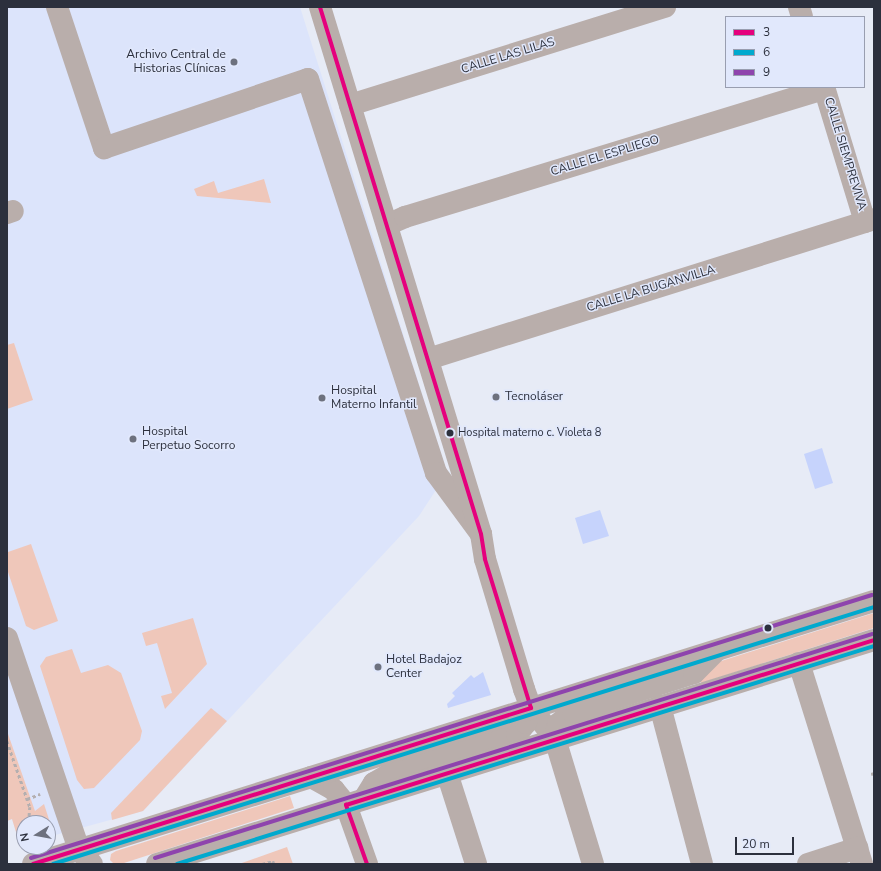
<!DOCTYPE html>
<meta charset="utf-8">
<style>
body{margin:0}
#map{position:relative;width:881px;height:871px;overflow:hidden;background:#e7ebf6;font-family:"Nunito Sans",sans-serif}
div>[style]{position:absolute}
.built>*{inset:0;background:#dce4fb}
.green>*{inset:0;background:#efc7ba}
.water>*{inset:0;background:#c6d3fc}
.path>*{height:2.5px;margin-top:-1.25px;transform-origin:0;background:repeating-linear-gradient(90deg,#b4afb0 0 3px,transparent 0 6px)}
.minor>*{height:22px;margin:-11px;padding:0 11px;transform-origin:11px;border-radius:11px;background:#b9aeab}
.bus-1>*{height:4px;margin:-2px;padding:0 2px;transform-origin:2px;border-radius:2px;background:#e5007d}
.bus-2>*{height:4px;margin:-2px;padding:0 2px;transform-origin:2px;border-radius:2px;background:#00a9ce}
.bus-3>*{height:4px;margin:-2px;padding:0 2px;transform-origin:2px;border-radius:2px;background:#8e44ad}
.dots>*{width:11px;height:11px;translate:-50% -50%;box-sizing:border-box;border:2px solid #e1e8fc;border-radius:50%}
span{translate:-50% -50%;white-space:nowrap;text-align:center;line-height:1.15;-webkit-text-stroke:3px #e1e8fc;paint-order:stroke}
.bus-label{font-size:11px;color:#2c303d}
.left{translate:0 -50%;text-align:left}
.poi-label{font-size:12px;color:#2c303d}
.right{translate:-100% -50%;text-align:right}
.street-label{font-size:12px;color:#2c303d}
.frame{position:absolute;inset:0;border:8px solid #2c303d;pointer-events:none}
.legend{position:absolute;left:725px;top:16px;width:140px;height:72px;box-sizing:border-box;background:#e1e8fc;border:1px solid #999eb0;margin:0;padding:5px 7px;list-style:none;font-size:12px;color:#2c303d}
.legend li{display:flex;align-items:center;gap:8px;height:20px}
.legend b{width:20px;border:1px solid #999eb0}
.north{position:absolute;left:16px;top:815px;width:40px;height:40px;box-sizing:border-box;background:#e1e8fc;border:1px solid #999eb0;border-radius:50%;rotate:259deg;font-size:11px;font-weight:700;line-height:16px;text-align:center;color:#2c303d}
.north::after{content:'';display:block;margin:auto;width:14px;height:18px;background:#6d717e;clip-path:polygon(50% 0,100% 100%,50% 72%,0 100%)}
.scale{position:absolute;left:735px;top:837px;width:59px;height:18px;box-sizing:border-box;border:2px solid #2c303d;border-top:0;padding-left:5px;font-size:12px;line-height:14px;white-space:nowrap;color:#2c303d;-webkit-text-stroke:3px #e1e8fc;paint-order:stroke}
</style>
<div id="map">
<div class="built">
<div style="clip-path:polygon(7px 7px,300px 7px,447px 473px,419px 516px,143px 811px,48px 837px,48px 823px,24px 823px,24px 844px,20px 845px,12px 819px,7px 821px)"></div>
</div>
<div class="green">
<div style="clip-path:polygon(264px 179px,271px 203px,197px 196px,194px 189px,214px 181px,218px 193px)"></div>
<div style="clip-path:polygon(14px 343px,33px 400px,7px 409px,7px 345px)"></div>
<div style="clip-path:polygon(31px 544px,58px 621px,34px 630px,26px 626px,7px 569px,8px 552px)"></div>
<div style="clip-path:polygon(874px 613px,874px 628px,701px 683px,700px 679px,715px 663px)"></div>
<div style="clip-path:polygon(193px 618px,207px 664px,165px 709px,161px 696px,172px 693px,157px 643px,146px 646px,142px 633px)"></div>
<div style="clip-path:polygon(72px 649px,81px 673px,108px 665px,121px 673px,142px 731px,140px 740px,94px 788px,84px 789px,77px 780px,40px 666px,46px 657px)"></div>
<div style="clip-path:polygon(211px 708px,227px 721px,143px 811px,112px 820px,111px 813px)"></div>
<div style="clip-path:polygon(7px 731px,35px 811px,44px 804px,54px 835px,48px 837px,48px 823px,24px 823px,24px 844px,20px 845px,12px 819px,7px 821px)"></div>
<div style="clip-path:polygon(290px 796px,294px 808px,121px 864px,114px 864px,110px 860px,111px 854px,116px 851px)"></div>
<div style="clip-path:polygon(287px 847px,293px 864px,239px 864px)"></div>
</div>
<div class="water">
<div style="clip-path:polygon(822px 448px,833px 483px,815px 489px,804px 454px)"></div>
<div style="clip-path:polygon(600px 510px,609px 536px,583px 544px,575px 518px)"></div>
<div style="clip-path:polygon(483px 672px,491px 695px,448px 708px,447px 704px,455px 696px,452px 693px,471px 675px,474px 678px)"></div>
</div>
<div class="path">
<div style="left:7px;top:741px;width:70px;rotate:70.8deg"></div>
<div style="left:30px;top:807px;width:16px;rotate:94deg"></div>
<div style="left:871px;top:774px;width:3px;rotate:-18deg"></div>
<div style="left:27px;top:799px;width:14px;rotate:-21deg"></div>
<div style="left:262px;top:864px;width:11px;rotate:-15deg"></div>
<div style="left:273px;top:861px;width:3px;rotate:72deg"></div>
</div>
<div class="minor">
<div style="left:57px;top:7px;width:149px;rotate:71.6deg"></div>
<div style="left:104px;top:148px;width:215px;rotate:-18.7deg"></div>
<div style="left:308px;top:79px;width:414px;rotate:72deg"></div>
<div style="left:436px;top:473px;width:76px;rotate:53.6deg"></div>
<div style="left:320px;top:7px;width:551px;rotate:73.01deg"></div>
<div style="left:481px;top:534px;width:25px;rotate:81deg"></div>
<div style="left:485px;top:559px;width:136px;rotate:73.3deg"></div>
<div style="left:524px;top:689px;width:20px;rotate:70deg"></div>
<div style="left:531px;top:708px;width:39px;rotate:52deg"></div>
<div style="left:799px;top:7px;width:10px;rotate:73deg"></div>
<div style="left:824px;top:87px;width:141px;rotate:73.1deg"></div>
<div style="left:350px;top:105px;width:330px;rotate:-17.3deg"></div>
<div style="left:7px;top:213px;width:6px;rotate:-18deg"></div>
<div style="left:387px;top:225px;width:20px;rotate:-24deg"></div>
<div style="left:405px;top:217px;width:438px;rotate:-17deg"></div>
<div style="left:428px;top:359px;width:467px;rotate:-17.4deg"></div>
<div style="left:7px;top:638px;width:224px;rotate:71.2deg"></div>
<div style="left:79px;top:850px;width:19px;rotate:47deg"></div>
<div style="left:799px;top:663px;width:211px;rotate:72.6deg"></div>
<div style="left:660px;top:706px;width:163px;rotate:75.1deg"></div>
<div style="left:447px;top:773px;width:96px;rotate:72.3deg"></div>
<div style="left:311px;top:777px;width:26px;rotate:29deg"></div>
<div style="left:334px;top:790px;width:19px;rotate:51deg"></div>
<div style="left:346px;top:805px;width:63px;rotate:70.4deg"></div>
<div style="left:364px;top:799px;width:19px;rotate:-58deg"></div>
<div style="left:374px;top:783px;width:16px;rotate:-30deg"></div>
<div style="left:388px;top:775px;width:135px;rotate:-17.6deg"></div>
<div style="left:517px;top:734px;width:14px;rotate:-51deg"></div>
<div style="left:526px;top:723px;width:16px;rotate:-72deg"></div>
<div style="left:33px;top:864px;width:881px;rotate:-17.37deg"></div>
<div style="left:157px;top:864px;width:751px;rotate:-17.35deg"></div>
<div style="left:593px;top:864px;width:131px;rotate:-106.9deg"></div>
<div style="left:555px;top:739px;width:15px;rotate:-79deg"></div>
<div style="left:558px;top:724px;width:19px;rotate:-39deg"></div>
<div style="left:573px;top:712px;width:127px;rotate:-17.9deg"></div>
<div style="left:694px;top:673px;width:31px;rotate:-45deg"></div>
<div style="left:808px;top:864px;width:52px;rotate:-18.1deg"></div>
</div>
<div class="bus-1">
<div style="left:33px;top:864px;width:522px;rotate:-17.39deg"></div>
<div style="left:531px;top:708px;width:156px;rotate:-107.2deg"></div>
<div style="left:485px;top:559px;width:25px;rotate:-99deg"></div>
<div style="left:481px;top:534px;width:551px;rotate:-106.99deg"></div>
<div style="left:367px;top:864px;width:63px;rotate:-109.6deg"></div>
<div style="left:346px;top:805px;width:553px;rotate:-17.35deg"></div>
</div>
<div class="bus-2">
<div style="left:53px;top:864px;width:860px;rotate:-17.38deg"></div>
<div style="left:177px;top:864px;width:730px;rotate:-17.37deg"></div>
</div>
<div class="bus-3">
<div style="left:31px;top:858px;width:881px;rotate:-17.37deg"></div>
<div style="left:155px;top:858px;width:751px;rotate:-17.35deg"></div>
</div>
<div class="dots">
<div style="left:234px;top:62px;background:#6d717e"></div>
<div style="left:496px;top:397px;background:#6d717e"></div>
<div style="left:322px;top:398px;background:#6d717e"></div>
<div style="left:450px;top:433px;background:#2c303d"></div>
<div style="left:133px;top:439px;background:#6d717e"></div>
<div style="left:768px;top:628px;background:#2c303d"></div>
<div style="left:378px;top:667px;background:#6d717e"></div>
</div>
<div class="bus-label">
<span class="left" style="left:458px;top:433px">Hospital materno c. Violeta 8</span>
</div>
<div class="poi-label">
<span class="right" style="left:226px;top:62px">Archivo Central de<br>Historias Clínicas</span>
<span class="left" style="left:331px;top:398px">Hospital<br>Materno Infantil</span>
<span class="left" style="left:505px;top:397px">Tecnoláser</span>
<span class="left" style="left:142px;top:439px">Hospital<br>Perpetuo Socorro</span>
<span class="left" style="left:386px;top:667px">Hotel Badajoz<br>Center</span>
</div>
<div class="street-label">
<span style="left:508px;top:56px;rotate:-17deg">CALLE LAS LILAS</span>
<span style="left:845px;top:154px;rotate:73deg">CALLE SIEMPREVIVA</span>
<span style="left:605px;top:156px;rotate:-17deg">CALLE EL ESPLIEGO</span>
<span style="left:651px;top:289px;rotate:-17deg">CALLE LA BUGANVILLA</span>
</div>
<div class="frame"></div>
<ul class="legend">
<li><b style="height:5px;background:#e5007d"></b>3</li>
<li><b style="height:5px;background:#00a9ce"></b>6</li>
<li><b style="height:5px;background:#8e44ad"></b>9</li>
</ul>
<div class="north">N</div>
<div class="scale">20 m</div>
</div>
